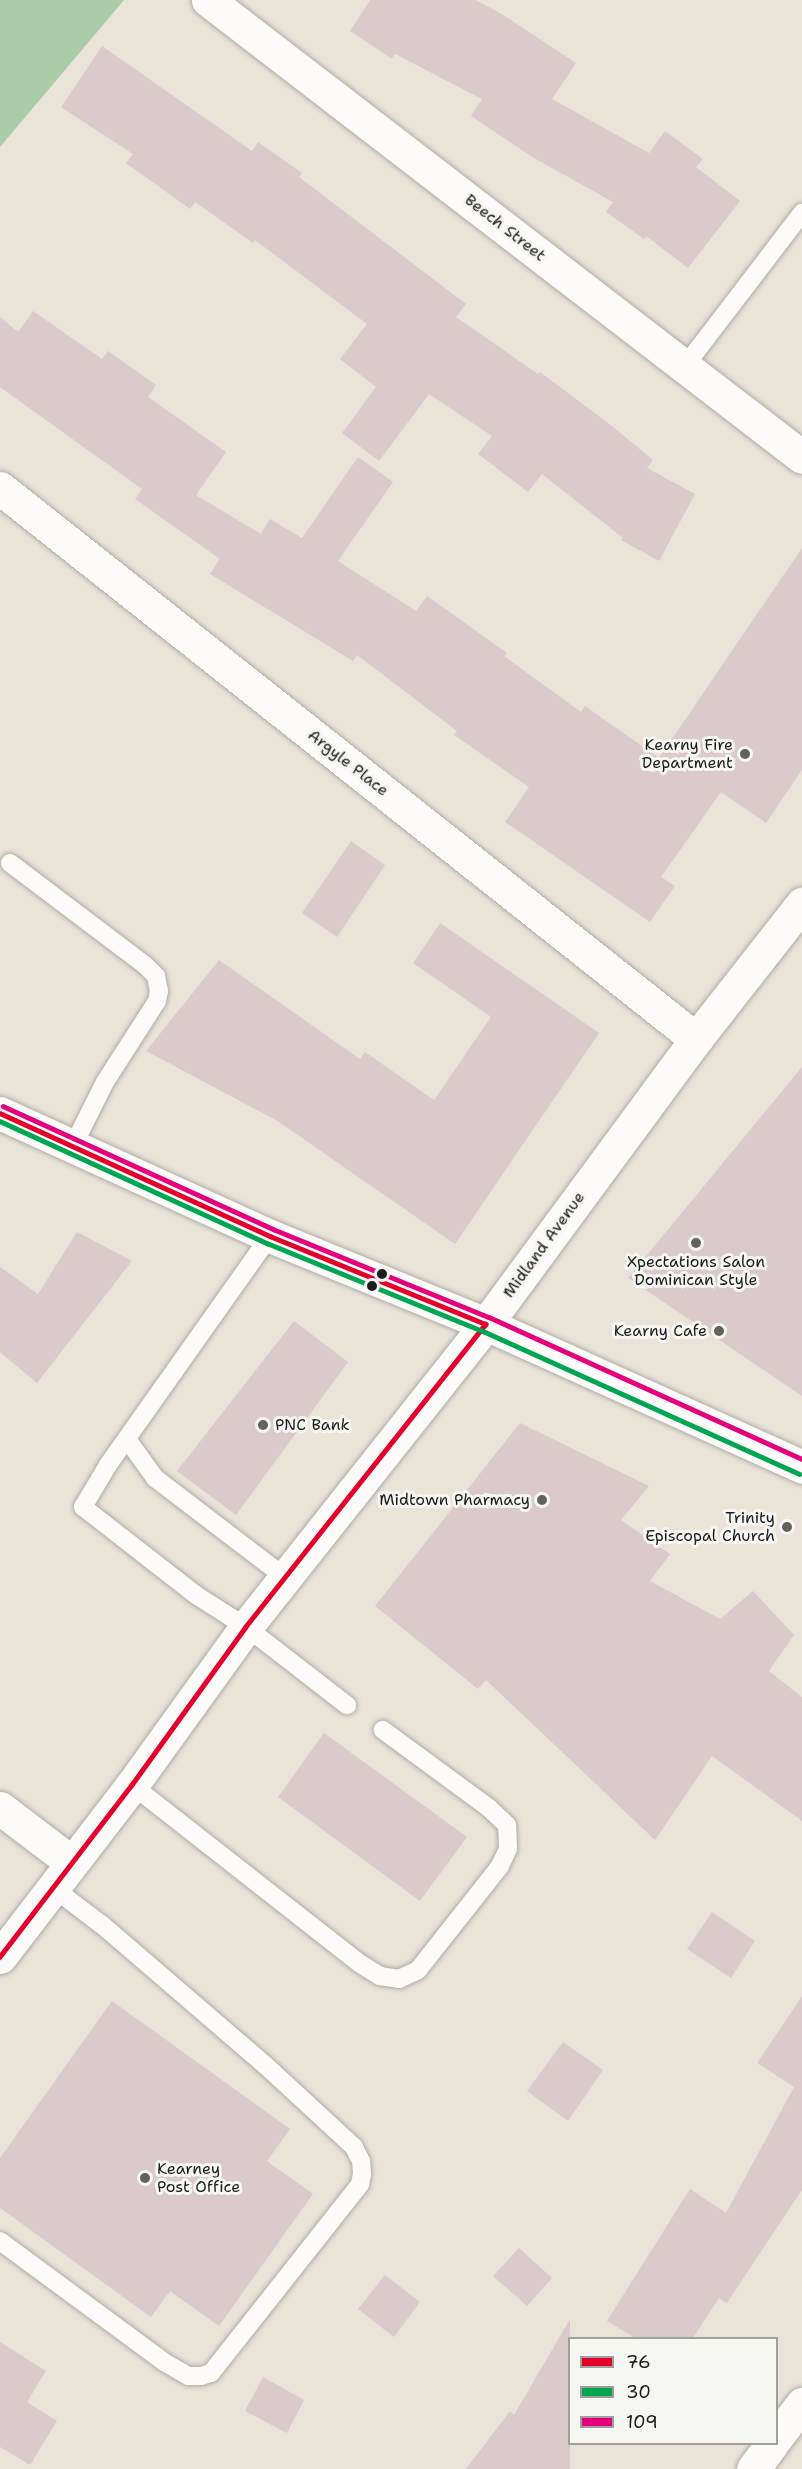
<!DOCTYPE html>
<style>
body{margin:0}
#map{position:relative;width:802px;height:2469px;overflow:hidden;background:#e9e3d8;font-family:"Shantell Sans",sans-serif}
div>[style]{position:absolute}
.forest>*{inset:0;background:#aacda7}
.building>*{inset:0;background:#dbcacb}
.roads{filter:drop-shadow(0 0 2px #b0aca5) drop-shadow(0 0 2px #b0aca5)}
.lane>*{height:18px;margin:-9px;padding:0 9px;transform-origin:9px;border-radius:9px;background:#fcfbf9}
.street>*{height:33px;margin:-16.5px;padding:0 16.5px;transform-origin:16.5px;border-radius:16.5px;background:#fcfbf9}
.secondary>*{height:33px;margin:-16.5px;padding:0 16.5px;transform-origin:16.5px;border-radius:16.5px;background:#fcfbf9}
.primary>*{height:33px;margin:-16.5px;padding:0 16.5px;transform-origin:16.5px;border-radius:16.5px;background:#fcfbf9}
.bus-1>*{height:4.5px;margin:-2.25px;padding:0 2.25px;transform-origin:2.25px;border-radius:2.25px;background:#e4002b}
.bus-2>*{height:4.5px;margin:-2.25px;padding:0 2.25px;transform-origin:2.25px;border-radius:2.25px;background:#00a651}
.bus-3>*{height:4.5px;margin:-2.25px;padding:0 2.25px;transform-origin:2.25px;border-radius:2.25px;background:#e5007d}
.dots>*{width:16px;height:16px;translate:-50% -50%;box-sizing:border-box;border:3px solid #f6f6f2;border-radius:50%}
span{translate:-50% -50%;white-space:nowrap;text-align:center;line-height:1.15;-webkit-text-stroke:6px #f6f6f2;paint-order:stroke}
.street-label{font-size:16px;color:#1c1c1c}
.poi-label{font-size:16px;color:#1c1c1c}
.right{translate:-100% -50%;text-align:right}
.left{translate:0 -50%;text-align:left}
.legend{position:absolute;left:568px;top:2337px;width:210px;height:108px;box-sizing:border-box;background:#f6f6f2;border:2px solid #9f9f9c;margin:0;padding:8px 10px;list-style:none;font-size:18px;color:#1c1c1c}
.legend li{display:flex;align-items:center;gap:12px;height:30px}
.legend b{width:30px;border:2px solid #9f9f9c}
</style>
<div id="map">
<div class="forest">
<div style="clip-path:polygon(0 0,124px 0,0 147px)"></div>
</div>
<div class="building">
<div style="clip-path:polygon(370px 0,475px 0,502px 14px,576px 63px,552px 99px,649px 153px,665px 131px,703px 159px,696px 167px,740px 201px,688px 268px,646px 236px,644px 239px,606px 212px,613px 202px,534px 158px,471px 116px,482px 99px,395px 54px,392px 59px,350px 31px)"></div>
<div style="clip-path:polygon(102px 46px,252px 151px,258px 142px,302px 173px,299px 177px,466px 304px,456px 317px,538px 374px,540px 372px,612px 426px,653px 460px,647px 468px,695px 494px,659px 561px,621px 540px,623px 538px,542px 474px,528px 492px,478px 454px,492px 436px,429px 394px,379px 461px,342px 433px,376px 387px,340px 359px,367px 324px,255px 240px,253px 243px,195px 202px,190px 209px,126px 163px,133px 154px,61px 107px)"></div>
<div style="clip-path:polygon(33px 311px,102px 359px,108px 351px,156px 385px,148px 397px,226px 452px,196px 495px,261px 534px,270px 519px,302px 538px,358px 457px,393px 482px,338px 561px,416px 611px,427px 596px,507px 653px,504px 656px,581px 712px,585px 706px,659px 758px,802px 548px,802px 770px,766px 823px,721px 792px,661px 877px,675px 886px,650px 922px,505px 822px,529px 787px,454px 735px,457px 731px,357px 655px,353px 661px,210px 574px,220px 559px,135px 499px,142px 489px,0 387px,0 317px,18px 332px)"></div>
<div style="clip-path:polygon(351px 841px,385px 865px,337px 937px,302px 913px)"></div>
<div style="clip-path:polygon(440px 923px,599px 1033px,455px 1244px,276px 1120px,146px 1051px,219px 960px,360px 1059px,365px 1052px,434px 1100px,491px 1017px,413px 963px)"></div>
<div style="clip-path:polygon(802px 1067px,802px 1396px,628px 1278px)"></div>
<div style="clip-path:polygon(77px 1232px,132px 1261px,37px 1383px,0 1352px,0 1267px,38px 1294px)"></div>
<div style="clip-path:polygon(294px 1321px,348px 1362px,236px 1515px,177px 1471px)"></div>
<div style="clip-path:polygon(520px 1423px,649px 1486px,621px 1520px,670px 1554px,650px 1581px,720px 1619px,753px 1591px,794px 1635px,769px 1671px,802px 1697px,802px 1821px,712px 1756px,655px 1840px,486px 1680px,478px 1689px,375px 1606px)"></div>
<div style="clip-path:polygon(324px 1733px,467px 1837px,420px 1901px,278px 1797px)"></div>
<div style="clip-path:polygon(712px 1912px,755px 1941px,731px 1978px,687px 1949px)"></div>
<div style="clip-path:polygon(802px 1996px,802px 2190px,727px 2303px,719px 2298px,693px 2338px,635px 2338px,607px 2321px,690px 2189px,726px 2213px,794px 2087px,757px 2063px)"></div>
<div style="clip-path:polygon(112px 2001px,290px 2129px,267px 2161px,313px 2194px,219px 2326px,170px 2291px,151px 2317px,0 2208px,0 2158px)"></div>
<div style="clip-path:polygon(563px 2042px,603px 2070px,568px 2121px,527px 2091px)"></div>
<div style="clip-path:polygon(519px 2248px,552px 2278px,527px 2306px,493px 2276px)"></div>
<div style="clip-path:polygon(385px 2275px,420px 2302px,394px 2337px,358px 2309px)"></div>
<div style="clip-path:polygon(570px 2319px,570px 2469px,466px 2469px,510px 2411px,514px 2415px)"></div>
<div style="clip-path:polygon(0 2342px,46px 2371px,27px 2402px,57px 2421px,30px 2465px,0 2447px)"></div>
<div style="clip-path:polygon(263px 2377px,304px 2400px,287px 2433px,245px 2411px)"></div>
</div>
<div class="roads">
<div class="lane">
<div style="left:685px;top:366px;width:193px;rotate:-52.6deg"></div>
<div style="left:10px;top:863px;width:169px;rotate:37.1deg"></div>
<div style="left:145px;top:965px;width:16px;rotate:45deg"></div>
<div style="left:156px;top:976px;width:15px;rotate:79deg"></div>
<div style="left:159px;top:991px;width:10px;rotate:101deg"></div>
<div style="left:157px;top:1001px;width:96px;rotate:122.7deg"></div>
<div style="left:105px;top:1082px;width:72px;rotate:116.6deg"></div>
<div style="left:270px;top:1236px;width:281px;rotate:125.3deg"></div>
<div style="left:108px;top:1465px;width:49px;rotate:120.8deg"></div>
<div style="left:83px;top:1507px;width:143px;rotate:37.9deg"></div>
<div style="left:196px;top:1595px;width:59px;rotate:32.6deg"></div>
<div style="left:246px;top:1627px;width:128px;rotate:37.7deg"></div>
<div style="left:127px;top:1439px;width:48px;rotate:54.3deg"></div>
<div style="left:155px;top:1478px;width:165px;rotate:37.4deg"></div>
<div style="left:132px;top:1785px;width:288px;rotate:38.1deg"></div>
<div style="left:359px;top:1963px;width:25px;rotate:32deg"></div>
<div style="left:380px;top:1976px;width:19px;rotate:9deg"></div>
<div style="left:399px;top:1979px;width:21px;rotate:-25deg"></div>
<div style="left:418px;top:1970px;width:132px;rotate:-51.7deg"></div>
<div style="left:500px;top:1866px;width:19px;rotate:-65deg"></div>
<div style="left:508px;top:1849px;width:24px;rotate:-92deg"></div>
<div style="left:507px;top:1825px;width:25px;rotate:-137deg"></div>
<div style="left:489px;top:1808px;width:132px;rotate:-143.7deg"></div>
<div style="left:0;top:2241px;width:204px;rotate:36.4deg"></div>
<div style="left:164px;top:2362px;width:28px;rotate:30deg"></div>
<div style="left:188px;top:2376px;width:13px"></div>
<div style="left:201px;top:2376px;width:10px;rotate:-17deg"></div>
<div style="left:211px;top:2373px;width:241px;rotate:-51.7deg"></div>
<div style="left:360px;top:2184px;width:10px;rotate:-79deg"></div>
<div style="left:362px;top:2174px;width:13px;rotate:-94deg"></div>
<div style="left:361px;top:2161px;width:16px;rotate:-117deg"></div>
<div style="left:354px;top:2147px;width:121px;rotate:-137.3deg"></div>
<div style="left:265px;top:2065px;width:215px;rotate:-139.3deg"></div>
<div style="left:102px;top:1925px;width:63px;rotate:-142.8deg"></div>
</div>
<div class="street">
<div style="left:208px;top:0;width:749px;rotate:37.57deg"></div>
<div style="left:0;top:488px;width:888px;rotate:38.37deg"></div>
<div style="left:0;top:1808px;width:89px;rotate:37.3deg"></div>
<div style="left:776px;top:2438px;width:43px;rotate:-52.6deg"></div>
<div style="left:753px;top:2469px;width:31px;rotate:-53deg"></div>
</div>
<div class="secondary">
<div style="left:0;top:1957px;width:217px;rotate:-52.5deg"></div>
<div style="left:132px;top:1785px;width:195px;rotate:-54.2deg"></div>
<div style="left:246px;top:1627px;width:387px;rotate:-51.6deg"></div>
<div style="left:486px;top:1324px;width:354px;rotate:-53.6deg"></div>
<div style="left:696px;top:1039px;width:172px;rotate:-51.9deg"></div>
</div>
<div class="primary">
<div style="left:0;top:1113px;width:297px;rotate:24.5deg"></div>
<div style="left:270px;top:1236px;width:233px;rotate:22.2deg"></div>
<div style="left:486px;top:1324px;width:347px;rotate:24.3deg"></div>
</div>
</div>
<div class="bus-1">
<div style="left:0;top:1113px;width:297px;rotate:24.5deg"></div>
<div style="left:270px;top:1236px;width:233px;rotate:22.2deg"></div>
<div style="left:486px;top:1324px;width:387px;rotate:128.4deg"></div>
<div style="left:246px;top:1627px;width:195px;rotate:125.8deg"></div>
<div style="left:132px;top:1785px;width:217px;rotate:127.5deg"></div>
</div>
<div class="bus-2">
<div style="left:0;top:1121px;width:294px;rotate:24.6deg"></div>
<div style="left:267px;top:1243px;width:233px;rotate:22.2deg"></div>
<div style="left:483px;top:1331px;width:347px;rotate:24.3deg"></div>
</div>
<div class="bus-3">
<div style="left:3px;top:1106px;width:297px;rotate:24.5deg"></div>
<div style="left:273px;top:1229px;width:233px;rotate:22.2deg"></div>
<div style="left:489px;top:1317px;width:344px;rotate:24.4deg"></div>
</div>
<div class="dots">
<div style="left:745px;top:754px;background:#64625e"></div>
<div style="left:696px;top:1243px;background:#64625e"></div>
<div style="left:382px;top:1274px;background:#1c1c1c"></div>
<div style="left:372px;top:1286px;background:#1c1c1c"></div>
<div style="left:719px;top:1331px;background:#64625e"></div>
<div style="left:263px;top:1425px;background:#64625e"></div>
<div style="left:542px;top:1500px;background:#64625e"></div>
<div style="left:787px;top:1527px;background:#64625e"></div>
<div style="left:145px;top:2178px;background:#64625e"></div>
</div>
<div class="street-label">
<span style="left:505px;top:228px;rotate:38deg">Beech Street</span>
<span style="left:348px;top:763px;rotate:38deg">Argyle Place</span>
<span style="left:544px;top:1245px;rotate:-54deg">Midland Avenue</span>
</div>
<div class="poi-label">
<span class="right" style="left:733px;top:754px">Kearny Fire<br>Department</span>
<span style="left:696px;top:1271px">Xpectations Salon<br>Dominican Style</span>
<span class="right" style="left:707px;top:1331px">Kearny Cafe</span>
<span class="left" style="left:275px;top:1425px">PNC Bank</span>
<span class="right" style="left:530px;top:1500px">Midtown Pharmacy</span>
<span class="right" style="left:775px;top:1527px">Trinity<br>Episcopal Church</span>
<span class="left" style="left:157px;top:2178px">Kearney<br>Post Office</span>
</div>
<ul class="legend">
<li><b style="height:8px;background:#e4002b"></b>76</li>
<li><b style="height:8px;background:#00a651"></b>30</li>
<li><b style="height:8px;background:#e5007d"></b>109</li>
</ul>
</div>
